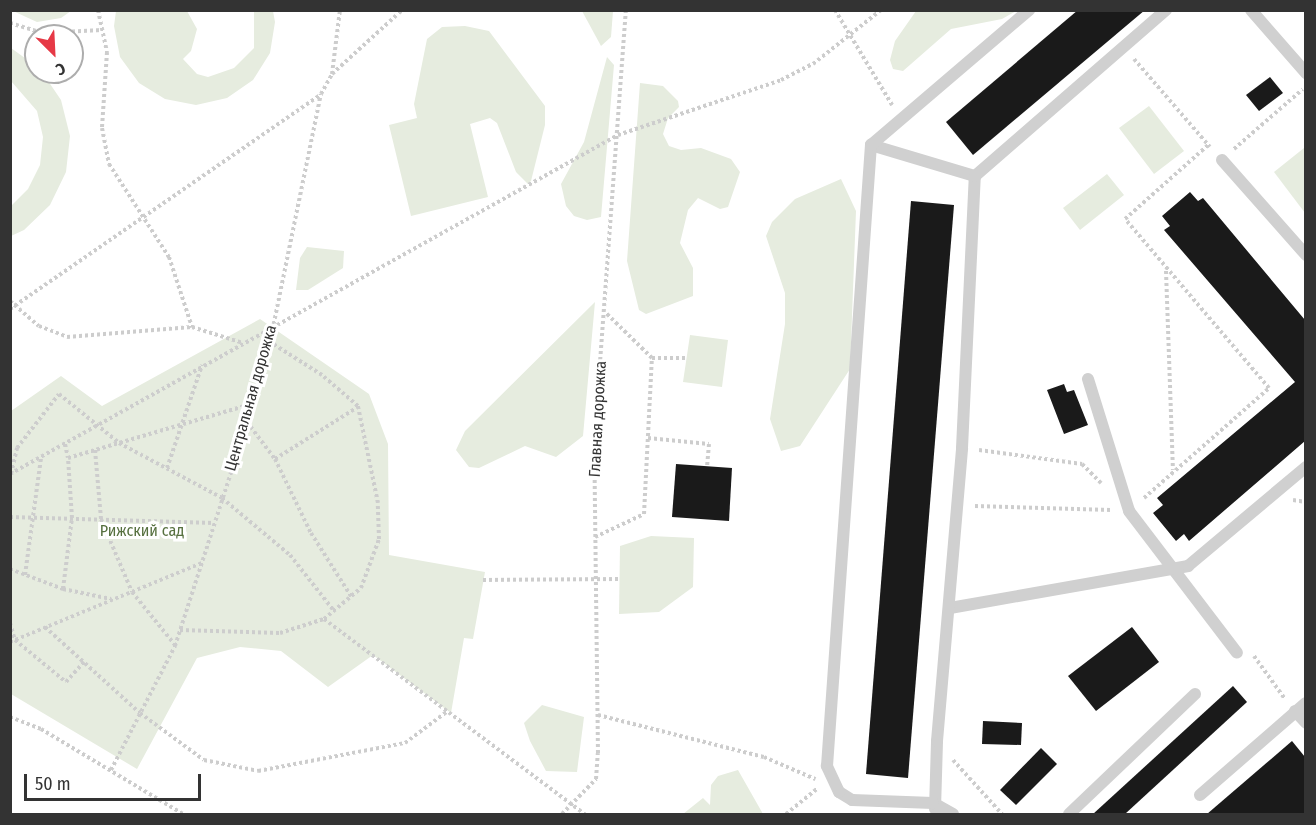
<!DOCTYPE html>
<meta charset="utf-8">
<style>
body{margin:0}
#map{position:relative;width:1316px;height:825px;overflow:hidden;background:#fff;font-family:"Fira Sans Condensed",sans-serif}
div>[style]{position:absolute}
.green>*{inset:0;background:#e6ecdf}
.building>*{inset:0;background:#1a1a1a}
.path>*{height:4px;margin-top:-2px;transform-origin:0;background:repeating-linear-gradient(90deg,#cdcdcd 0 3px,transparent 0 6px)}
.lane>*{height:12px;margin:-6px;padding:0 6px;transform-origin:6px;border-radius:6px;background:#d0d0d0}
span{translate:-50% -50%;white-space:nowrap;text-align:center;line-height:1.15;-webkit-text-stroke:6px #fff;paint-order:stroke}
.street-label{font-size:16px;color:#333}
.park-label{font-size:16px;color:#56703f}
.frame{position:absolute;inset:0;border:12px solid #333;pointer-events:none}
.north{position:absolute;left:24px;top:24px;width:60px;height:60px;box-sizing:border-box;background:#fff;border:2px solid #adadad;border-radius:50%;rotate:156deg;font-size:16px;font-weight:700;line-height:24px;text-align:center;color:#333}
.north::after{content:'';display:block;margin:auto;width:21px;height:27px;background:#e63946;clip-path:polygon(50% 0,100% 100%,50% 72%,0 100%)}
.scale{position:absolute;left:24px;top:774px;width:177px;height:27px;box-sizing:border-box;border:3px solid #333;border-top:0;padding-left:8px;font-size:18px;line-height:21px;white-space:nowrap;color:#333;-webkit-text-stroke:4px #fff;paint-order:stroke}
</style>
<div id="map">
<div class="green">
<div style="clip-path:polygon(13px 11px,71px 11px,61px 18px,37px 22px)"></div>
<div style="clip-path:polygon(116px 11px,187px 11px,197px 29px,191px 51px,183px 59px,197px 74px,208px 77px,234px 68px,254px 48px,254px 11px,273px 11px,275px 22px,270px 53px,253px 80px,227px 98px,196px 105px,165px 99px,139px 83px,120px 57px,114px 26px)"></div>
<div style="clip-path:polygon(582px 11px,613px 11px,611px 37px,601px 46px)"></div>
<div style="clip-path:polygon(916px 11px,916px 10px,1016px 11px,1002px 19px,951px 29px,903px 71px,893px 69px,890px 60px,895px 41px)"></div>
<div style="clip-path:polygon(465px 26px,489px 31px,545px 106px,545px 125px,531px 181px,528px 184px,516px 172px,497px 123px,490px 118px,470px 124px,488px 197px,411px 216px,389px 125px,417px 118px,414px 104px,427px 39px,442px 27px)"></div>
<div style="clip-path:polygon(11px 48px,36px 66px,36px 72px,42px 72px,61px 100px,70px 136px,66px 172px,50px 205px,24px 230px,11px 236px,11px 206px,28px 189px,40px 165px,43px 137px,37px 111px,11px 81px)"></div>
<div style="clip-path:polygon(607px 57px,614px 65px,601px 217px,587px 220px,574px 216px,566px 206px,561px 184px,584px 142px)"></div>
<div style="clip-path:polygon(640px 83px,663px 86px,678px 101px,679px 107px,668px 118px,663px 134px,669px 146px,681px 150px,701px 148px,731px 159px,740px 172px,728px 207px,720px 209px,698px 198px,688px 210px,680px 243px,693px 268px,693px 296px,646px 314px,639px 310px,627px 261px)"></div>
<div style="clip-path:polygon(1149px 106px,1184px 151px,1154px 174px,1119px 128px)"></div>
<div style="clip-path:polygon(1304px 148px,1306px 151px,1305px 213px,1274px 172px)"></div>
<div style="clip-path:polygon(1107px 174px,1124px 195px,1080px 230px,1063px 208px)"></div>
<div style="clip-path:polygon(841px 179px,856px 211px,850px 369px,800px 446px,781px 451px,770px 419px,785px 324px,785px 293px,766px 236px,772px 222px,795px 199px)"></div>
<div style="clip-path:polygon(307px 247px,344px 251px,343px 268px,308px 290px,296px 290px,300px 258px)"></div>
<div style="clip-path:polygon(595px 302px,583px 436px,556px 457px,525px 446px,479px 468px,469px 467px,456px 450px,465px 431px)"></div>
<div style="clip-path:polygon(260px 319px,369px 394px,388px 444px,389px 555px,485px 572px,473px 639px,464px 638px,451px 713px,373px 655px,328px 687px,281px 651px,240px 647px,197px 658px,137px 769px,11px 694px,11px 411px,61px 376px,102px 406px)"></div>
<div style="clip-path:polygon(690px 335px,728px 340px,722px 387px,683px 382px)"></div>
<div style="clip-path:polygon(651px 536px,694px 538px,693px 587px,659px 612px,619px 614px,620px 546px)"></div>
<div style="clip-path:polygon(542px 705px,584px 717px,577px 772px,546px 771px,530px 741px,524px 723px)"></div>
<div style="clip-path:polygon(738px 770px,763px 814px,683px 814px,703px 798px,710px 805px,711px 785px,718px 776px)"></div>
</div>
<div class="building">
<div style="clip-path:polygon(1078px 10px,1145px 10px,973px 155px,946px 122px)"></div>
<div style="clip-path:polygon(1270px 77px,1283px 93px,1259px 111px,1246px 95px)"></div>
<div style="clip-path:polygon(1190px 192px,1198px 201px,1203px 198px,1305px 320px,1305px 441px,1189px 541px,1184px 534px,1176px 541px,1153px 513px,1163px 505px,1157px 498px,1295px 382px,1164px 230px,1170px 226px,1162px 216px)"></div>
<div style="clip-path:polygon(911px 201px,954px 205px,908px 778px,866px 774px)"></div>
<div style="clip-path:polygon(1064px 384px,1067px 392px,1074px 390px,1088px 425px,1064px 434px,1047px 390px)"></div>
<div style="clip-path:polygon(676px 464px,732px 468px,729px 521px,672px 517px)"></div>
<div style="clip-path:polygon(1132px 627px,1159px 662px,1096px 711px,1068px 676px)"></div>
<div style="clip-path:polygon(1233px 686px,1247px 702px,1125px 814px,1093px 814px)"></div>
<div style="clip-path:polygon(983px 721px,1022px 723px,1021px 745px,982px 744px)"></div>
<div style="clip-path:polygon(1292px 741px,1305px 757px,1305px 814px,1207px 814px)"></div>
<div style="clip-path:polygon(1041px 748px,1057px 764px,1016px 805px,1000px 790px)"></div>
</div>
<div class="path">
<div style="left:98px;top:10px;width:43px;rotate:77.9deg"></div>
<div style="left:107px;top:52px;width:76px;rotate:93.8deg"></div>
<div style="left:102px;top:128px;width:37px;rotate:79deg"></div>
<div style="left:109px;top:164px;width:111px;rotate:57.2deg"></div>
<div style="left:169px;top:257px;width:74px;rotate:71.8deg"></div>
<div style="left:835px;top:10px;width:111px;rotate:59deg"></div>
<div style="left:10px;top:23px;width:34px;rotate:17deg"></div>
<div style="left:42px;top:33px;width:60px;rotate:-2.9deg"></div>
<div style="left:1134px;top:59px;width:116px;rotate:49.2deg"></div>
<div style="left:332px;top:74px;width:95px;rotate:-42.4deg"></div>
<div style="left:1234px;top:149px;width:91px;rotate:-41deg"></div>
<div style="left:1166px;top:271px;width:199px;rotate:88deg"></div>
<div style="left:10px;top:301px;width:38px;rotate:41deg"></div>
<div style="left:39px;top:326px;width:30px;rotate:21deg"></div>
<div style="left:67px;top:337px;width:125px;rotate:-4.6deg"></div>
<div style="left:192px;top:327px;width:53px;rotate:17.4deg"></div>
<div style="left:10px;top:309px;width:377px;rotate:-34.6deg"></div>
<div style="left:652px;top:358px;width:34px"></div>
<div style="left:247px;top:422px;width:46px;rotate:52.9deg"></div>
<div style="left:275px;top:459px;width:82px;rotate:64.1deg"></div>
<div style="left:311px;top:533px;width:75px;rotate:57.6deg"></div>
<div style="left:648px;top:438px;width:61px;rotate:5.6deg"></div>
<div style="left:709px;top:444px;width:22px;rotate:95deg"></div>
<div style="left:65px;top:444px;width:14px;rotate:78deg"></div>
<div style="left:95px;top:450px;width:69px;rotate:85deg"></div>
<div style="left:101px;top:519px;width:79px;rotate:67deg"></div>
<div style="left:132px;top:592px;width:68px;rotate:50.9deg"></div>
<div style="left:979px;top:450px;width:104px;rotate:7.7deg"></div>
<div style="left:1082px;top:464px;width:27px;rotate:45deg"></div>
<div style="left:275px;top:459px;width:98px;rotate:-32.1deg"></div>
<div style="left:167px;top:468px;width:109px;rotate:-71.2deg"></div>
<div style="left:10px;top:474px;width:696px;rotate:-29.14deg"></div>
<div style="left:618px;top:135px;width:172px;rotate:-18.6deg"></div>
<div style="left:781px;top:80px;width:36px;rotate:-27deg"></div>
<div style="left:813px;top:64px;width:87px;rotate:-38.5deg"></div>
<div style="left:11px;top:474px;width:27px;rotate:-77deg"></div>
<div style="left:17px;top:448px;width:68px;rotate:-52.1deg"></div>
<div style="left:59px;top:394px;width:77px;rotate:39.2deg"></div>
<div style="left:119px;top:443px;width:117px;rotate:28.1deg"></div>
<div style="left:222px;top:498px;width:89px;rotate:40deg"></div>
<div style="left:290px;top:555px;width:71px;rotate:51.8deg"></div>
<div style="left:1144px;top:498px;width:167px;rotate:-41.3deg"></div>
<div style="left:1269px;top:388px;width:222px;rotate:-130.4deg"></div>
<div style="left:1125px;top:219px;width:111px;rotate:-41.7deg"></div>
<div style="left:1293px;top:500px;width:13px;rotate:9deg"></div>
<div style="left:975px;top:506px;width:136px;rotate:1.7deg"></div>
<div style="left:10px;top:517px;width:204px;rotate:1.7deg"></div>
<div style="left:595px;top:537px;width:54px;rotate:-25.1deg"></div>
<div style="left:644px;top:514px;width:156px;rotate:-87.1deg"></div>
<div style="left:652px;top:358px;width:66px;rotate:-135.6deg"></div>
<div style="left:10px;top:569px;width:57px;rotate:20.7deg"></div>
<div style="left:63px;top:589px;width:49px;rotate:11.8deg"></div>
<div style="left:25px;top:575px;width:118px;rotate:-82.2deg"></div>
<div style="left:483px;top:580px;width:137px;rotate:-0.4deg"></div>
<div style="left:63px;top:589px;width:72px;rotate:-82.8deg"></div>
<div style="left:72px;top:518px;width:60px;rotate:-93.8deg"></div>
<div style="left:68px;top:458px;width:192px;rotate:-16.4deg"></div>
<div style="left:324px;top:619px;width:326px;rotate:36.8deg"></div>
<div style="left:10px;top:623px;width:18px;rotate:74deg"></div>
<div style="left:15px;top:640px;width:66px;rotate:39.5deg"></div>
<div style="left:66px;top:682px;width:27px;rotate:-48deg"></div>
<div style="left:45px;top:627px;width:128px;rotate:42.2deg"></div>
<div style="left:140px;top:713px;width:79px;rotate:36.3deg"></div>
<div style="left:204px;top:760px;width:55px;rotate:11.5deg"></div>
<div style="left:258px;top:771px;width:150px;rotate:-10.8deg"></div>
<div style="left:405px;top:743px;width:54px;rotate:-36.7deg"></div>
<div style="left:180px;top:630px;width:100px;rotate:1.7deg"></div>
<div style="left:280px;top:633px;width:46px;rotate:-17.7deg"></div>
<div style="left:324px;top:619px;width:48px;rotate:-40deg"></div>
<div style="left:361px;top:588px;width:52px;rotate:-69.8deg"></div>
<div style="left:379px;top:539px;width:36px;rotate:-92deg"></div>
<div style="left:378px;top:503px;width:99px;rotate:-101.7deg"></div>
<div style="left:358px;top:406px;width:48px;rotate:-139.3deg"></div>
<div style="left:322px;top:375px;width:62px;rotate:-147.6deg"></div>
<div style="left:10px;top:642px;width:208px;rotate:-22.4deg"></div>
<div style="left:1254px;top:656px;width:53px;rotate:54.2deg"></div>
<div style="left:598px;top:715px;width:171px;rotate:14.2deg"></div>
<div style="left:764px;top:757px;width:56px;rotate:23.3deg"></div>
<div style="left:10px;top:717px;width:33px;rotate:21deg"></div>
<div style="left:41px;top:729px;width:165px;rotate:30.9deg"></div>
<div style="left:953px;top:760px;width:73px;rotate:47.8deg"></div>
<div style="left:111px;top:770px;width:140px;rotate:-62.7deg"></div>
<div style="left:175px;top:646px;width:254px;rotate:-72.1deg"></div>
<div style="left:253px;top:404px;width:64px;rotate:-74.7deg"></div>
<div style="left:270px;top:342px;width:253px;rotate:-78.4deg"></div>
<div style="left:321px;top:94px;width:23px;rotate:-61deg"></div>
<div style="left:332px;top:74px;width:64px;rotate:-82.9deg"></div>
<div style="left:562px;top:814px;width:49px;rotate:-45.8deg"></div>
<div style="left:596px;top:779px;width:26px;rotate:-86deg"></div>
<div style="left:598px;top:753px;width:309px;rotate:-90.7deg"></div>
<div style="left:594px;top:444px;width:435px;rotate:-85.8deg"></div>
<div style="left:786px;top:814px;width:41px;rotate:-39.1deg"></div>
</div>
<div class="lane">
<div style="left:1251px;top:10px;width:84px;rotate:48.9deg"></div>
<div style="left:871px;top:145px;width:109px;rotate:16.6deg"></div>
<div style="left:1222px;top:160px;width:127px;rotate:48.5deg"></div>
<div style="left:1088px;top:379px;width:138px;rotate:72.7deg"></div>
<div style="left:1129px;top:511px;width:178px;rotate:52.7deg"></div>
<div style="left:950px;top:608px;width:242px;rotate:-10deg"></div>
<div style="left:1188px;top:566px;width:154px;rotate:-40deg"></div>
<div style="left:1295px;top:711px;width:16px;rotate:47deg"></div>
<div style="left:1200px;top:795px;width:140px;rotate:-41deg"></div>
<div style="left:935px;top:809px;width:68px;rotate:-88.3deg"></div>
<div style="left:937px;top:741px;width:294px;rotate:-85.1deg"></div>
<div style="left:962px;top:448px;width:272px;rotate:-87.3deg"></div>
<div style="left:975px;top:176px;width:253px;rotate:-41deg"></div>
<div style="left:953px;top:814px;width:23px;rotate:-151deg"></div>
<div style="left:933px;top:803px;width:81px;rotate:-177.9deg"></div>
<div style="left:852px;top:800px;width:15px;rotate:-148deg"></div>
<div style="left:839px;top:792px;width:29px;rotate:-115deg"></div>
<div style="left:827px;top:766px;width:623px;rotate:-85.95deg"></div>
<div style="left:871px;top:145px;width:208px;rotate:-40.5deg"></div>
<div style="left:1069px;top:814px;width:174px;rotate:-43.6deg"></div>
</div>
<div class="street-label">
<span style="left:251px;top:398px;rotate:-74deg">Центральная дорожка</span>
<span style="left:598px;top:419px;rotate:-87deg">Главная дорожка</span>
</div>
<div class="park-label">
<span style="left:142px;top:531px">Рижский сад</span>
</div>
<div class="frame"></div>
<div class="north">С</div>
<div class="scale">50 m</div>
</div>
